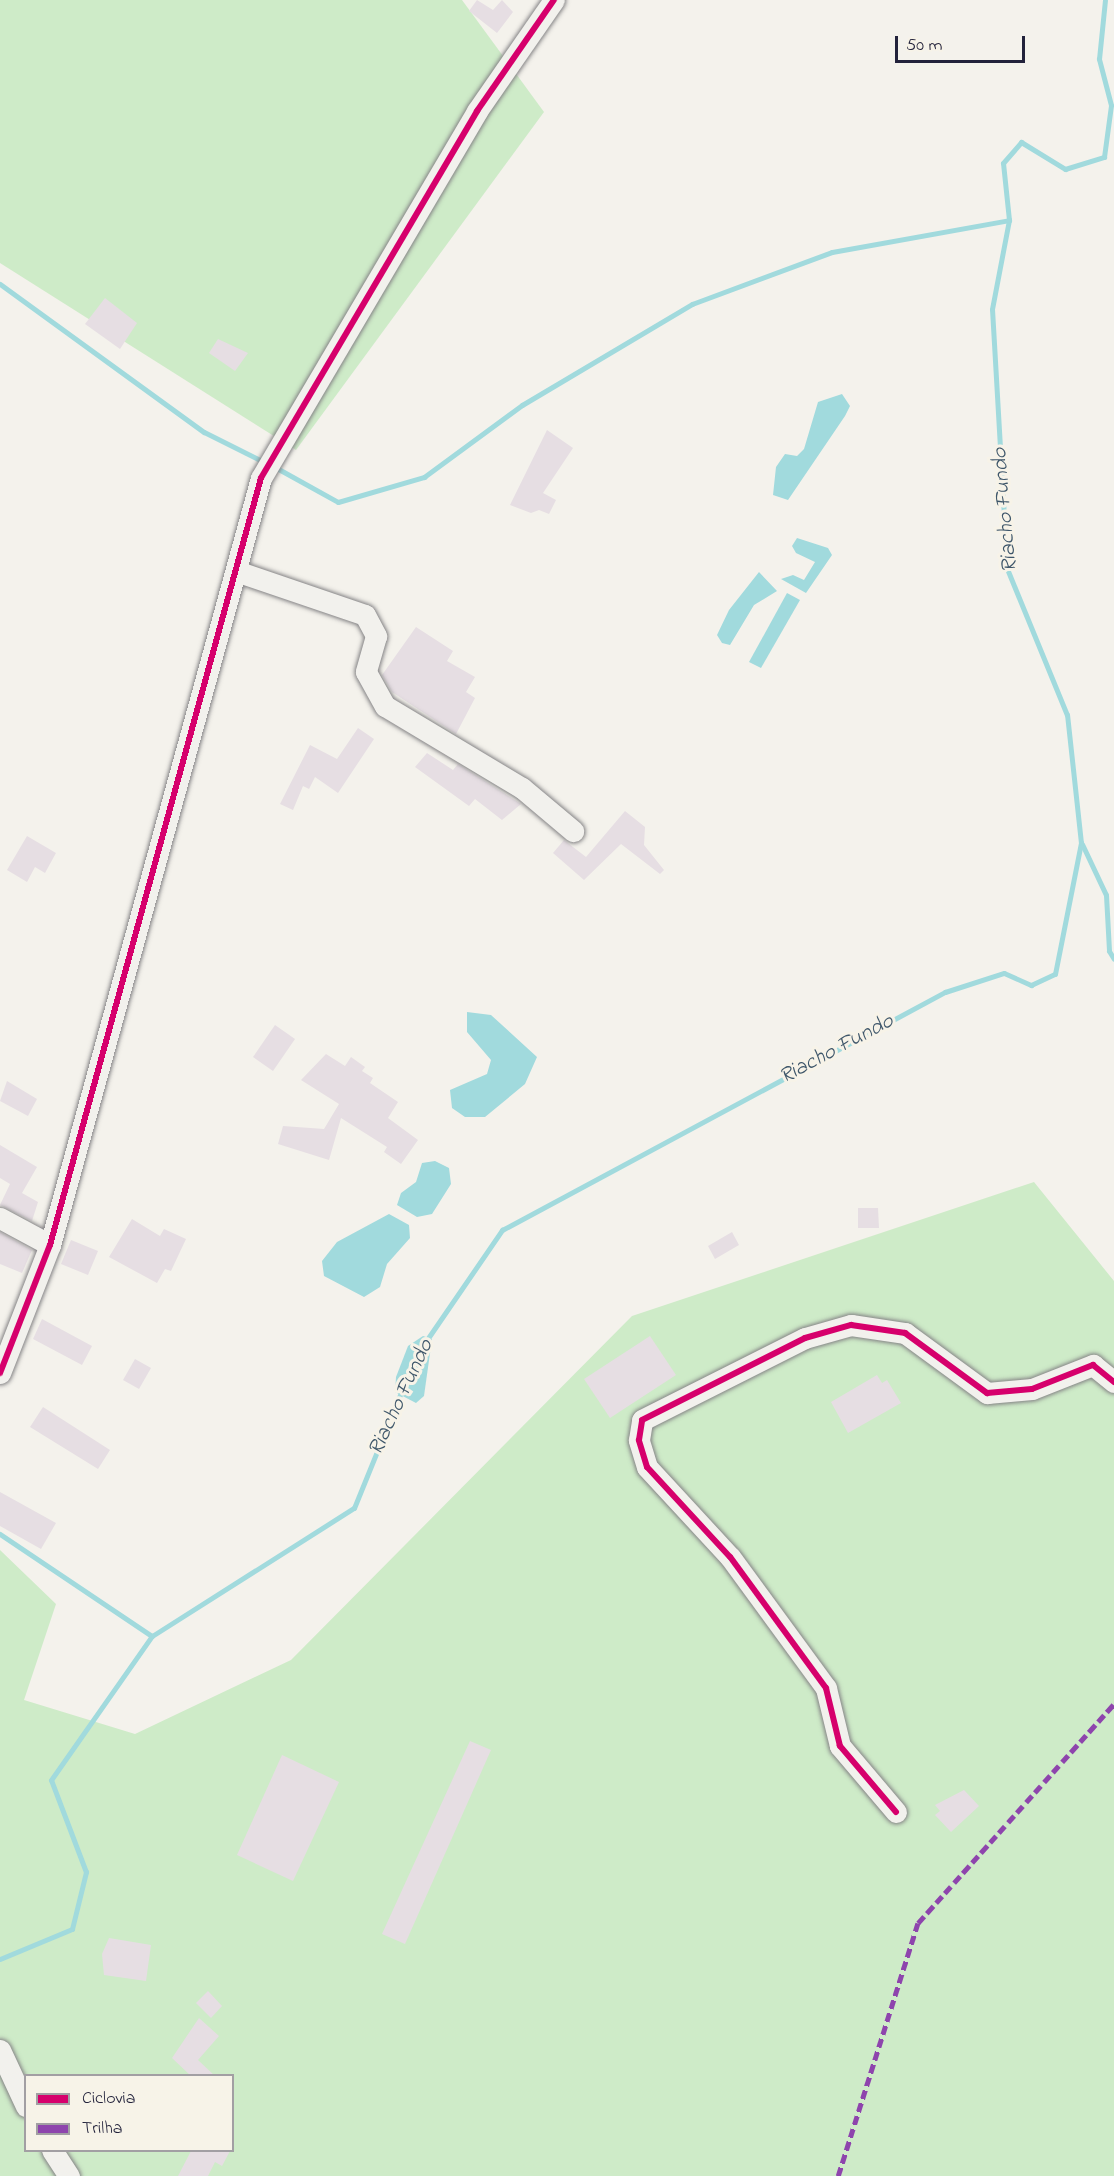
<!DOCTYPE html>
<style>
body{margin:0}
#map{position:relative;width:1114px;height:2176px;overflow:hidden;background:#f4f2ec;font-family:"Indie Flower",sans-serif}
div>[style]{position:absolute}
.green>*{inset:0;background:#ceebc8}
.water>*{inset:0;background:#a1dadd}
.stream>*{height:5px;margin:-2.5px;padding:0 2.5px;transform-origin:2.5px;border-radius:2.5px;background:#a1dadd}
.building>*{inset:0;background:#e6dee3}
.roads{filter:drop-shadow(0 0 2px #858486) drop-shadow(0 0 2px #858486)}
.minor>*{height:21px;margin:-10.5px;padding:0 10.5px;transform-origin:10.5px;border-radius:10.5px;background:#f2f1ed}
.quiet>*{height:4.5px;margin-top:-2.25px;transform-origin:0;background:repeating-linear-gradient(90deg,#8e44ad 0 9px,transparent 0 13.5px)}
.cycleway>*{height:6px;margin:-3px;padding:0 3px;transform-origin:3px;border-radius:3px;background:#d6006c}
span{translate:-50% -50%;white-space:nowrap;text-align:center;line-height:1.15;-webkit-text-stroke:6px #f7f3e8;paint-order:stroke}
.water-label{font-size:22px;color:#3e566a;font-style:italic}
.legend{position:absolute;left:24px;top:2074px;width:210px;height:78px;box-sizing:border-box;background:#f7f3e8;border:2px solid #a29fa3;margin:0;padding:8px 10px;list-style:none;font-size:18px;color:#22223b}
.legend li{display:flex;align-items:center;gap:12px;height:30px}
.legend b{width:30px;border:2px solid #a29fa3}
.scale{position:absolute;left:895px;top:36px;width:130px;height:27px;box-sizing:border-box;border:3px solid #22223b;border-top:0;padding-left:8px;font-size:18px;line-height:21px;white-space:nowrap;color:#22223b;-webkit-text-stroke:4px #f7f3e8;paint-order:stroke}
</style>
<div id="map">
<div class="green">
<div style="clip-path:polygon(0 0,462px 0,544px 112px,296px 450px,0 263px)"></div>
<div style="clip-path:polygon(evenodd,1034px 1182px,1114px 1281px,1114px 2176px,0 2176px,0 1550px,56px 1604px,24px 1700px,135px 1734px,291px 1660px,632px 1316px,1034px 1182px,26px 2076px,232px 2076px,232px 2150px,26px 2150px,26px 2076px)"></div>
</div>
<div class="water">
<div style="clip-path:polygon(842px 394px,850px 406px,845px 416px,788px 500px,773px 495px,776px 467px,785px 454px,797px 456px,804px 449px,818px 402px)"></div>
<div style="clip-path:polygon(797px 538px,828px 548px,832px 555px,806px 593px,781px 579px,793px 575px,804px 580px,815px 562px,796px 553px,792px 546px)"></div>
<div style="clip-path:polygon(759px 572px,777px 591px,754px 605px,730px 645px,722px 643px,717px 635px,729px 610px)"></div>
<div style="clip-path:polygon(787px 593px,800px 600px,761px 668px,749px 662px)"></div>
<div style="clip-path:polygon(467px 1012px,491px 1015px,537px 1057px,525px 1084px,485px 1117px,465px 1117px,452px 1108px,450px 1090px,487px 1074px,491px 1060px,467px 1032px)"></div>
<div style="clip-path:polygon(435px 1161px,449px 1168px,451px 1184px,432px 1214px,417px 1217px,397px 1205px,401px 1193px,416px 1182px,422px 1163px)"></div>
<div style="clip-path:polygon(389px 1214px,409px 1225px,410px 1238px,387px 1264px,380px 1287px,364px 1297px,324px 1276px,322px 1261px,337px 1242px)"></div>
<div style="clip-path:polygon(423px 1336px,432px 1339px,424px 1396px,416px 1403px,395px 1392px,396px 1377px,408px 1346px)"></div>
</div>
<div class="stream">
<div style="left:0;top:284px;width:252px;rotate:36deg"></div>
<div style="left:204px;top:432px;width:67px;rotate:26.6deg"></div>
<div style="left:273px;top:466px;width:74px;rotate:29deg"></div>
<div style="left:338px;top:502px;width:90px;rotate:-16.2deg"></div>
<div style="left:424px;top:477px;width:122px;rotate:-36.3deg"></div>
<div style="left:522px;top:405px;width:198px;rotate:-30.7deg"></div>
<div style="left:692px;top:304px;width:149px;rotate:-20.4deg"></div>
<div style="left:832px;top:252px;width:180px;rotate:-10.2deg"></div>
<div style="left:1082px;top:844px;width:56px;rotate:64.8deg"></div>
<div style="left:1106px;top:895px;width:56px;rotate:86.9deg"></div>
<div style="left:1109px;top:951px;width:9px;rotate:58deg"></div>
<div style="left:426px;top:1341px;width:135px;rotate:-55.6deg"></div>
<div style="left:502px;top:1230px;width:503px;rotate:-28.25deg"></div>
<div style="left:945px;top:992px;width:62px;rotate:-17.9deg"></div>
<div style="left:1004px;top:973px;width:30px;rotate:24deg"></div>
<div style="left:1031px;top:985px;width:26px;rotate:-25deg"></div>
<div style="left:1055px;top:974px;width:134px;rotate:-78.8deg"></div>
<div style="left:1081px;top:843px;width:129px;rotate:-96.2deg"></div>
<div style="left:1067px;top:715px;width:158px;rotate:-112.3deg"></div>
<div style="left:1007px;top:569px;width:260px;rotate:-93.3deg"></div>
<div style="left:992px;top:309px;width:91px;rotate:-79.2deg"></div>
<div style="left:1009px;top:220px;width:57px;rotate:-96deg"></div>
<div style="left:1003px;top:163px;width:28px;rotate:-49deg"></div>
<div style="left:1021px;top:142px;width:52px;rotate:31.5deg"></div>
<div style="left:1065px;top:169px;width:41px;rotate:-17.1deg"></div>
<div style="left:1104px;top:157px;width:52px;rotate:-82.3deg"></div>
<div style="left:1111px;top:105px;width:48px;rotate:-104.6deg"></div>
<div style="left:1099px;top:59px;width:59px;rotate:-84.2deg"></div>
<div style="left:0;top:1534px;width:183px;rotate:33.9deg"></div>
<div style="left:0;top:1959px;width:78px;rotate:-22.6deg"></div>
<div style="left:72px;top:1929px;width:59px;rotate:-76.2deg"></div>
<div style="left:86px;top:1872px;width:98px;rotate:-110.8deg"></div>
<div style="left:51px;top:1780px;width:176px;rotate:-55deg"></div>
<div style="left:152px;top:1636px;width:239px;rotate:-32.4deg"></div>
<div style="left:354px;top:1508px;width:127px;rotate:-67.9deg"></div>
</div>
<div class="building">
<div style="clip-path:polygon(477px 0,493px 10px,502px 0,513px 12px,497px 33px,469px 11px)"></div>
<div style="clip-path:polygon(105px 298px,137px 323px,120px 349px,85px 324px)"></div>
<div style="clip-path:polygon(218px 339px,248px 353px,235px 371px,209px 353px)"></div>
<div style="clip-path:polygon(547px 430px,573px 448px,543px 493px,556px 500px,549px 514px,539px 510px,531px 513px,510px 505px)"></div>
<div style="clip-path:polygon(416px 627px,453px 651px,447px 661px,475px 677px,466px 692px,475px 698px,456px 734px,392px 692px,382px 675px)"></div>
<div style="clip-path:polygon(358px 728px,374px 739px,338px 793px,315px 777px,309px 789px,303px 786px,293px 810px,280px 804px,310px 745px,337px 759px)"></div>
<div style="clip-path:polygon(427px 753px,453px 770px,458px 764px,521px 804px,502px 820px,475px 799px,469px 806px,415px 767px)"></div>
<div style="clip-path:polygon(625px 811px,645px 827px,644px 845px,664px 870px,660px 874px,621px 844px,584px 880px,553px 853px,564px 840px,586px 857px)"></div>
<div style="clip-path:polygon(27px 836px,56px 853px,45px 873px,35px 867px,27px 882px,7px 870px)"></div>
<div style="clip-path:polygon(275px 1025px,295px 1039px,273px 1071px,253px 1057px)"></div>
<div style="clip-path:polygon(326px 1054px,345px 1066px,351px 1057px,365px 1067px,362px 1071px,373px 1078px,370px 1083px,398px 1102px,388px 1118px,418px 1140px,401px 1164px,384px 1152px,387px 1147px,341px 1118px,329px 1160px,278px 1144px,283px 1126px,324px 1129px,339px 1104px,301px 1080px)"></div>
<div style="clip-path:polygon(7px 1081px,37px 1099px,28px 1116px,0 1101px)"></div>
<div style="clip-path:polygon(0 1145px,37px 1167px,22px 1193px,38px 1202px,32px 1221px,0 1205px,10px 1184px,0 1178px)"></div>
<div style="clip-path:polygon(858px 1208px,878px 1208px,879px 1228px,858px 1228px)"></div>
<div style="clip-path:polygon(132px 1219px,160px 1236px,164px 1229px,186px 1239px,171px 1271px,165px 1269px,157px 1283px,109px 1257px)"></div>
<div style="clip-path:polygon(0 1232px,32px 1250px,22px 1273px,0 1264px)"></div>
<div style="clip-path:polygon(732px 1232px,739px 1245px,715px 1259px,708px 1246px)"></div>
<div style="clip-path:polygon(71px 1240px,98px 1251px,88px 1275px,61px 1264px)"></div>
<div style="clip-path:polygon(42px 1319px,92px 1346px,82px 1365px,33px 1339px)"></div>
<div style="clip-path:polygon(650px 1336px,676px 1375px,610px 1418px,584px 1379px)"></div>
<div style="clip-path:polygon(135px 1359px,151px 1368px,139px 1389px,123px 1380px)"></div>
<div style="clip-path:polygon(877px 1375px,882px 1383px,887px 1380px,901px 1403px,848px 1433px,831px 1402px)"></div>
<div style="clip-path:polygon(43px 1407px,110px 1450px,98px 1469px,30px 1427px)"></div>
<div style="clip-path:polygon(0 1492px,56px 1523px,41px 1549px,0 1526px)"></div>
<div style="clip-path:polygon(470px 1741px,491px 1750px,405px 1944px,382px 1934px)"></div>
<div style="clip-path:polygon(282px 1755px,339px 1782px,293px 1881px,237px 1855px)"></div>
<div style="clip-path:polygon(964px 1790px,979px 1806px,951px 1832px,935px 1815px,940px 1811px,935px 1805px)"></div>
<div style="clip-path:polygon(109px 1938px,151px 1945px,146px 1981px,104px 1975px,102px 1954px)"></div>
<div style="clip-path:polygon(208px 1991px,222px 2006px,211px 2018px,196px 2003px)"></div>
<div style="clip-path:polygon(199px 2018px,219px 2036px,198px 2060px,215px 2076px,191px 2076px,172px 2058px)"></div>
<div style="clip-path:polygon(191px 2151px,230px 2151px,222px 2166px,215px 2162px,208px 2176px,178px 2176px)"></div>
</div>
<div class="roads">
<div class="minor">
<div style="left:236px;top:571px;width:136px;rotate:18.8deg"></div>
<div style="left:365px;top:615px;width:24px;rotate:62deg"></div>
<div style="left:376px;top:636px;width:37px;rotate:106deg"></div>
<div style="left:366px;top:672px;width:39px;rotate:61deg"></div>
<div style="left:385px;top:706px;width:160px;rotate:30.9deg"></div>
<div style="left:522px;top:788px;width:67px;rotate:40.1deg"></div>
<div style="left:0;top:1218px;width:57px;rotate:28.4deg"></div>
<div style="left:0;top:1373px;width:137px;rotate:-68.7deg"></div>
<div style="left:50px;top:1245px;width:795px;rotate:-74.62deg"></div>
<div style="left:261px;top:478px;width:426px;rotate:-59.5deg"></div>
<div style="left:477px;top:111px;width:135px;rotate:-55.3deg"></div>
<div style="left:896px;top:1812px;width:87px;rotate:-130.3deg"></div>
<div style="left:840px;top:1746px;width:60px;rotate:-103.6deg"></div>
<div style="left:826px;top:1688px;width:162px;rotate:-126.2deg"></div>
<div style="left:730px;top:1557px;width:122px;rotate:-132.7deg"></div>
<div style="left:647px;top:1467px;width:28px;rotate:-107deg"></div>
<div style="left:639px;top:1440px;width:20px;rotate:-81deg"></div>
<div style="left:642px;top:1420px;width:182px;rotate:-26.7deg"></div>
<div style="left:805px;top:1338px;width:48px;rotate:-15.8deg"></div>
<div style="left:851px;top:1325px;width:55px;rotate:8.4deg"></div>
<div style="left:905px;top:1333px;width:102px;rotate:36.2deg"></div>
<div style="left:987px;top:1393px;width:45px;rotate:-5.1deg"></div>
<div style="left:1032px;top:1389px;width:66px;rotate:-21.5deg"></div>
<div style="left:1093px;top:1365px;width:27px;rotate:39deg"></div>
<div style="left:0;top:2050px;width:62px;rotate:65.1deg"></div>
<div style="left:52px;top:2150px;width:31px;rotate:57deg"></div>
</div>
</div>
<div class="quiet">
<div style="left:838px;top:2176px;width:265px;rotate:-72.5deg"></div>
<div style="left:918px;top:1923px;width:294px;rotate:-48.2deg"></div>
</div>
<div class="cycleway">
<div style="left:0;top:1373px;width:137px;rotate:-68.7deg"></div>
<div style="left:50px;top:1245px;width:795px;rotate:-74.62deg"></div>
<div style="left:261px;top:478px;width:426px;rotate:-59.5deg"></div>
<div style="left:477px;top:111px;width:135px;rotate:-55.3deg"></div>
<div style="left:896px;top:1812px;width:87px;rotate:-130.3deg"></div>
<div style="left:840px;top:1746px;width:60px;rotate:-103.6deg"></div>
<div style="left:826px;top:1688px;width:162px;rotate:-126.2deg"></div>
<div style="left:730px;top:1557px;width:122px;rotate:-132.7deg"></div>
<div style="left:647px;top:1467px;width:28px;rotate:-107deg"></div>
<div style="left:639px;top:1440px;width:20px;rotate:-81deg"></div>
<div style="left:642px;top:1420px;width:182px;rotate:-26.7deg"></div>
<div style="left:805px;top:1338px;width:48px;rotate:-15.8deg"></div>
<div style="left:851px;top:1325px;width:55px;rotate:8.4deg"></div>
<div style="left:905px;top:1333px;width:102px;rotate:36.2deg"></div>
<div style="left:987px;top:1393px;width:45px;rotate:-5.1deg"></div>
<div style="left:1032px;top:1389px;width:66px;rotate:-21.5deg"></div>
<div style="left:1093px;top:1365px;width:27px;rotate:39deg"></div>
</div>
<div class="water-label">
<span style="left:1006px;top:510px;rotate:-95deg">Riacho Fundo</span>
<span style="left:837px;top:1050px;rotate:-28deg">Riacho Fundo</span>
<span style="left:402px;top:1398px;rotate:-65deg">Riacho Fundo</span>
</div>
<ul class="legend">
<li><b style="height:8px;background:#d6006c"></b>Ciclovia</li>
<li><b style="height:8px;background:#8e44ad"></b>Trilha</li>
</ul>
<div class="scale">50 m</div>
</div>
